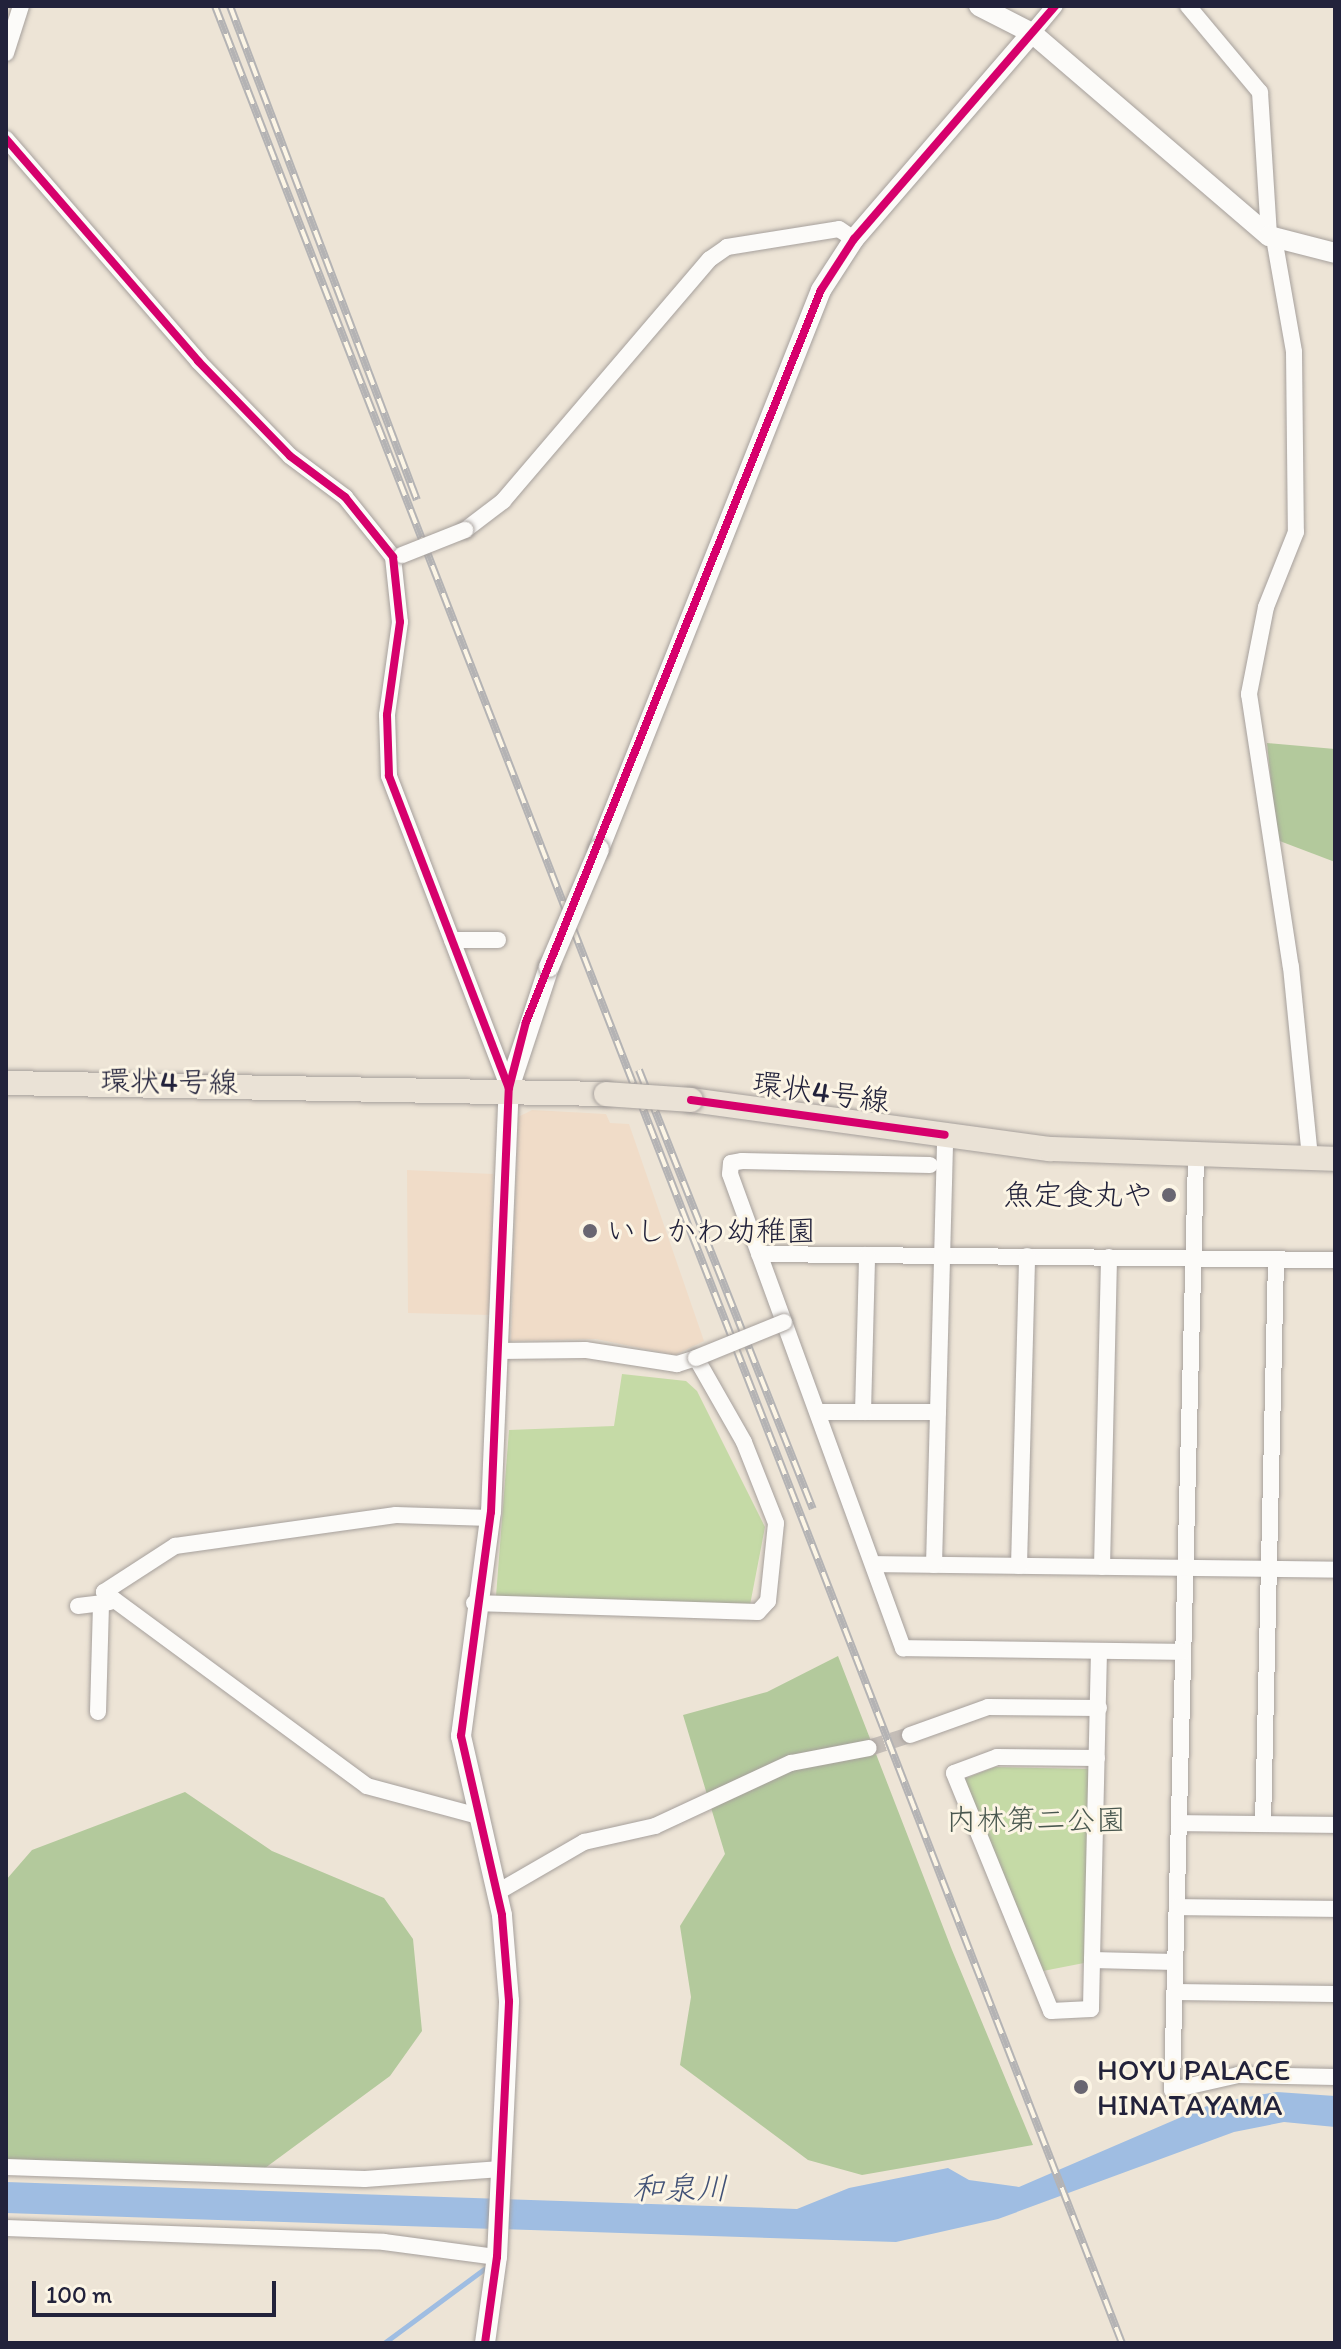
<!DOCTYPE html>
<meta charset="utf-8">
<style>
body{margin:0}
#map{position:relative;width:1341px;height:2349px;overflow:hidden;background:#ede4d6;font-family:Itim,"Klee One",sans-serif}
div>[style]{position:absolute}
.built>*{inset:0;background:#f0dcc8}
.green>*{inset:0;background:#c5daa6}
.forest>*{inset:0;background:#b3c99c}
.water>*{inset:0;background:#9fbde2}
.stream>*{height:5px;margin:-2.5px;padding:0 2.5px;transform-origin:2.5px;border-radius:2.5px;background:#9fbde2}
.minor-tunnel>*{height:16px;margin-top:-8px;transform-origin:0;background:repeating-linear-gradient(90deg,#c4bdb7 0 16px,transparent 0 24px)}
.roads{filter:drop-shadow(0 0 2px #a6a09c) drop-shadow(0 0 2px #a6a09c)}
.minor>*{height:16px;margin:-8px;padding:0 8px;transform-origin:8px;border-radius:8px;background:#fcfbf9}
.tertiary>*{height:20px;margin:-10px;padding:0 10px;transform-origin:10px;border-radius:10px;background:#fcfbf9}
.primary>*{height:24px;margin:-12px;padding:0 12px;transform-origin:12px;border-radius:12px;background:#eae2d6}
.rail>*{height:8px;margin-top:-4px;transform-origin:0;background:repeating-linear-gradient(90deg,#fcf5e5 0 15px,#b4b3b4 0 30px);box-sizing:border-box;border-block:2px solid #b4b3b4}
.bridges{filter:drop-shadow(0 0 2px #a6a09c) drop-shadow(0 0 2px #a6a09c)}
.minor-bridge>*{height:16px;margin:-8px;padding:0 8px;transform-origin:8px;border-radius:8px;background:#fcfbf9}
.tertiary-bridge>*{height:20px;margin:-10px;padding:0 10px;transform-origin:10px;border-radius:10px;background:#fcfbf9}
.primary-bridge>*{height:24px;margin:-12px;padding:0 12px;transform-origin:12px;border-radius:12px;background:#eae2d6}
.cycleway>*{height:8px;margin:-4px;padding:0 4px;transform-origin:4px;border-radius:4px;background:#d6006c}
.dots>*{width:22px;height:22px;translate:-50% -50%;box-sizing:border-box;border:4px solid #fcf5e5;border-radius:50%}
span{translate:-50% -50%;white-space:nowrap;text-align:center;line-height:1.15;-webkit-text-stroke:6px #fcf5e5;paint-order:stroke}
.street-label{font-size:30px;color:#22223b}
.poi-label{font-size:30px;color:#22223b}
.right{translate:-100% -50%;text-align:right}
.left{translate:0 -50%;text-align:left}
.park-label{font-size:30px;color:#49574f}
.water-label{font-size:32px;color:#425277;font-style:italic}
.frame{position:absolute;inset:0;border:8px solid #22223b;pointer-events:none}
.scale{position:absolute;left:32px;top:2281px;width:244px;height:36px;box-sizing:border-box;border:4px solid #22223b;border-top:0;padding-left:10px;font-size:24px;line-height:28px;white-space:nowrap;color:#22223b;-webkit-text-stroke:6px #fcf5e5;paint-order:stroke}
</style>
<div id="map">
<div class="built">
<div style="clip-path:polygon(532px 1110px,606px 1114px,610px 1123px,629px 1124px,704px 1341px,675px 1355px,596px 1339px,511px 1341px,518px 1117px)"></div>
<div style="clip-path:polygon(407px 1170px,493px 1174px,489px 1315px,408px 1313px)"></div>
</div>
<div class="green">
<div style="clip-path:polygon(622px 1374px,686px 1381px,697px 1391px,765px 1527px,750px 1605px,496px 1596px,509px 1430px,614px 1426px)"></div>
<div style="clip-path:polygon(995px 1767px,1089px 1769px,1084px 1963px,1043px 1971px,964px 1779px)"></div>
</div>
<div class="forest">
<div style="clip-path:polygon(1267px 743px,1335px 749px,1335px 862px,1277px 840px)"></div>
<div style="clip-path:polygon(838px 1656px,952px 1950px,1033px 2145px,862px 2175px,808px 2160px,680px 2065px,691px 1997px,680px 1926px,725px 1854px,683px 1715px,767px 1692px)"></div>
<div style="clip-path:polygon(185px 1792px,272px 1851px,384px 1898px,413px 1939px,422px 2031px,390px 2076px,261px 2171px,6px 2171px,6px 1880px,32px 1850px)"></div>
</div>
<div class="water">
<div style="clip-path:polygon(1277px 2092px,1335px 2096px,1335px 2127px,1284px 2122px,1234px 2132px,998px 2219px,896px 2242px,6px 2213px,6px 2182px,797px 2209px,849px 2188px,948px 2168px,969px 2180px,1019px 2187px,1214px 2103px)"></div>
</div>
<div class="stream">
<div style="left:384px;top:2343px;width:124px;rotate:-36.5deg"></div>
</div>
<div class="minor-tunnel">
<div style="left:869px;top:1748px;width:43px;rotate:-17.6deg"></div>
</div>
<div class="roads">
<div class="minor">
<div style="left:1188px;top:6px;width:112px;rotate:50.1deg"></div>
<div style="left:1260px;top:92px;width:144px;rotate:86.4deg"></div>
<div style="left:1032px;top:33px;width:35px;rotate:-50deg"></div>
<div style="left:6px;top:53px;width:49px;rotate:-72.3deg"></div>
<div style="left:6px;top:139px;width:294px;rotate:49.1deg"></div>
<div style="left:198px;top:361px;width:132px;rotate:45.9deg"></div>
<div style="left:290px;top:456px;width:69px;rotate:36.7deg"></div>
<div style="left:345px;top:497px;width:77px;rotate:51.3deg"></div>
<div style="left:393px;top:557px;width:65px;rotate:83.9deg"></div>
<div style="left:400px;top:622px;width:94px;rotate:98deg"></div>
<div style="left:387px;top:715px;width:61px;rotate:88.1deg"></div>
<div style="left:389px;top:776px;width:334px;rotate:69deg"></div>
<div style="left:1274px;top:238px;width:116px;rotate:80deg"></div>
<div style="left:1294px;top:352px;width:180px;rotate:89.4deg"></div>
<div style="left:1296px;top:532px;width:81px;rotate:111.8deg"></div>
<div style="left:1266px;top:607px;width:89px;rotate:101.1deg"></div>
<div style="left:1249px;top:694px;width:276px;rotate:81.3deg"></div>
<div style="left:1291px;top:967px;width:193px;rotate:84.3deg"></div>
<div style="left:465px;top:530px;width:48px;rotate:-37.3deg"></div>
<div style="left:503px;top:501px;width:318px;rotate:-49.5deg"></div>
<div style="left:710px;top:259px;width:21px;rotate:-35deg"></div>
<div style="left:727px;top:247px;width:113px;rotate:-9.1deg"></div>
<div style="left:839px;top:229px;width:18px;rotate:34deg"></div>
<div style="left:452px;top:940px;width:46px"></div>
<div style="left:1196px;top:1158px;width:932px;rotate:91.48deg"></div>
<div style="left:1172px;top:2090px;width:68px;rotate:-12.8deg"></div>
<div style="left:1238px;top:2075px;width:97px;rotate:1.2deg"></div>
<div style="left:930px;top:1165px;width:188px;rotate:-178.8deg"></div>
<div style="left:742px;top:1161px;width:11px;rotate:170deg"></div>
<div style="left:731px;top:1163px;width:11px;rotate:95deg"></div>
<div style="left:730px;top:1174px;width:505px;rotate:69.95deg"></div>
<div style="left:903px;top:1648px;width:280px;rotate:0.8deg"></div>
<div style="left:759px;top:1254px;width:576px;rotate:0.6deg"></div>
<div style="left:818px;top:1412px;width:120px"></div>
<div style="left:863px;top:1412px;width:157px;rotate:-88.5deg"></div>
<div style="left:874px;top:1564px;width:461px;rotate:0.7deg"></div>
<div style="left:934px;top:1565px;width:430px;rotate:-88.5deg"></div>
<div style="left:1019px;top:1566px;width:310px;rotate:-88.5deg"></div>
<div style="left:1102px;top:1567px;width:310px;rotate:-88.7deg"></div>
<div style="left:474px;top:1603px;width:284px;rotate:1.8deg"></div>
<div style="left:758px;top:1612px;width:15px;rotate:-48deg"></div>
<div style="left:768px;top:1601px;width:78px;rotate:-84.1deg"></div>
<div style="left:776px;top:1523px;width:87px;rotate:-111.6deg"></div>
<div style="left:744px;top:1442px;width:97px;rotate:-119.7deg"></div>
<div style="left:696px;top:1358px;width:20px;rotate:162deg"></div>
<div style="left:677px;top:1364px;width:93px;rotate:-171.3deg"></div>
<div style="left:585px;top:1350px;width:86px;rotate:179.3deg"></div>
<div style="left:78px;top:1606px;width:32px;rotate:-7deg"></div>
<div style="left:1099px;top:1651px;width:309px;rotate:91.3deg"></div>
<div style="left:1092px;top:1960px;width:83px;rotate:1.4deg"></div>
<div style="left:98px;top:1712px;width:109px;rotate:-88.4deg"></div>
<div style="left:910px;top:1735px;width:83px;rotate:-19.7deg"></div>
<div style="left:988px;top:1707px;width:111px;rotate:0.5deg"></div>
<div style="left:478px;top:1816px;width:115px;rotate:-164.9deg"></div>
<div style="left:367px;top:1786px;width:327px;rotate:-143.6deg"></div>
<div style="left:104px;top:1592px;width:85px;rotate:-32.9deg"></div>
<div style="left:175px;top:1546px;width:223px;rotate:-8deg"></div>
<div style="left:396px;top:1515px;width:94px;rotate:1.8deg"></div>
<div style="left:1179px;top:1823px;width:156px;rotate:0.7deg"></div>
<div style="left:1263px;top:1824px;width:565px;rotate:-88.68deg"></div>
<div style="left:496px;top:1893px;width:102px;rotate:-30.1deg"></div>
<div style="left:584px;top:1842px;width:73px;rotate:-12.7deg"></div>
<div style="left:655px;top:1826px;width:150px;rotate:-24.9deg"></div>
<div style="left:791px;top:1763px;width:79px;rotate:-10.9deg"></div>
<div style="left:1177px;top:1907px;width:158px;rotate:0.7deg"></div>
<div style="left:1092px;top:1960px;width:49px;rotate:91.2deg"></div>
<div style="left:1091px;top:2009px;width:40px;rotate:177.1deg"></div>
<div style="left:1051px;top:2011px;width:257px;rotate:-112.2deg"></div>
<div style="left:954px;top:1773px;width:46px;rotate:-20.4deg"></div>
<div style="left:997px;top:1757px;width:100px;rotate:0.6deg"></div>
<div style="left:1175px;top:1992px;width:160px;rotate:0.7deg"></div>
<div style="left:6px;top:2167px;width:359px;rotate:1.9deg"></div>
<div style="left:365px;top:2179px;width:136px;rotate:-4.2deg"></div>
<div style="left:6px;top:2228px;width:378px;rotate:2.1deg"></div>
<div style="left:384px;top:2242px;width:114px;rotate:7.6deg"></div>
</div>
<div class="tertiary">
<div style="left:979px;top:6px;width:59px;rotate:27deg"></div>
<div style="left:1032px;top:33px;width:312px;rotate:40.6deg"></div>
<div style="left:1269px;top:236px;width:68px;rotate:14.4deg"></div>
<div style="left:599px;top:849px;width:601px;rotate:-68.34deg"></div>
<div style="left:821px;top:290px;width:61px;rotate:-57.1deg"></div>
<div style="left:854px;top:239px;width:272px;rotate:-49.2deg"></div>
<div style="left:485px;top:2343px;width:87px;rotate:-82.1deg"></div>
<div style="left:497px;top:2257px;width:256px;rotate:-87.3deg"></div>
<div style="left:509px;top:2001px;width:86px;rotate:-94.7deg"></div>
<div style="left:502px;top:1915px;width:184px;rotate:-102.9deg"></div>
<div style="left:461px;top:1736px;width:226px;rotate:-82.4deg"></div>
<div style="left:491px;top:1512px;width:424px;rotate:-87.6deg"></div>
<div style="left:509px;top:1088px;width:127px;rotate:-71.7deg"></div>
</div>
<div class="primary">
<div style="left:6px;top:1083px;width:600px;rotate:1.05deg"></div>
<div style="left:691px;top:1100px;width:362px;rotate:7.8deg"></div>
<div style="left:1050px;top:1149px;width:285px;rotate:2deg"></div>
</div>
</div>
<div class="rail">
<div style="left:215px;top:6px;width:2507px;rotate:68.79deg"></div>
<div style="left:230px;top:6px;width:528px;rotate:69.27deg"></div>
<div style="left:639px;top:1070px;width:472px;rotate:68.4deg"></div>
</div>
<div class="bridges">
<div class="minor-bridge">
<div style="left:402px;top:555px;width:68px;rotate:-21.6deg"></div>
<div style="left:696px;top:1358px;width:95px;rotate:-22.2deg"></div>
</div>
<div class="tertiary-bridge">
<div style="left:549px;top:967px;width:128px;rotate:-67deg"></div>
</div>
<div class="primary-bridge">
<div style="left:606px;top:1094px;width:85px;rotate:4deg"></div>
</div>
</div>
<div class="cycleway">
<div style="left:6px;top:139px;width:294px;rotate:49.1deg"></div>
<div style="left:198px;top:361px;width:132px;rotate:45.9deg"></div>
<div style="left:290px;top:456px;width:69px;rotate:36.7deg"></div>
<div style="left:345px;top:497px;width:77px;rotate:51.3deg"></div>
<div style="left:393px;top:557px;width:65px;rotate:83.9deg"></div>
<div style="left:400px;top:622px;width:94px;rotate:98deg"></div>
<div style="left:387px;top:715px;width:61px;rotate:88.1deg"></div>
<div style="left:389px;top:776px;width:334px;rotate:69deg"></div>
<div style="left:691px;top:1100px;width:256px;rotate:7.8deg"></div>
<div style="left:485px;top:2343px;width:87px;rotate:-82.1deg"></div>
<div style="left:497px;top:2257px;width:256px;rotate:-87.3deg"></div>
<div style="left:509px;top:2001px;width:86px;rotate:-94.7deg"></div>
<div style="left:502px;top:1915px;width:184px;rotate:-102.9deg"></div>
<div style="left:461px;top:1736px;width:226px;rotate:-82.4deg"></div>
<div style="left:491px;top:1512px;width:424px;rotate:-87.6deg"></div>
<div style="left:509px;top:1088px;width:68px;rotate:-75.6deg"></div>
<div style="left:526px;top:1022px;width:789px;rotate:-68.05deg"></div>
<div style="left:821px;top:290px;width:61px;rotate:-57.1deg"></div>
<div style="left:854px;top:239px;width:308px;rotate:-49.2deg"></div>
</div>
<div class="dots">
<div style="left:1169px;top:1195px;background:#696671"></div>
<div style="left:590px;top:1231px;background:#696671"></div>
<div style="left:1081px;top:2087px;background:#696671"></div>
</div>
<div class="street-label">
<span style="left:169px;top:1082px;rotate:1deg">環状4号線</span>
<span style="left:821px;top:1092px;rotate:8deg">環状4号線</span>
</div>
<div class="poi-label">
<span class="right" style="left:1153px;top:1195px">魚定食丸や</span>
<span class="left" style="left:606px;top:1231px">いしかわ幼稚園</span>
<span class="left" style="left:1097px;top:2087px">HOYU PALACE<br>HINATAYAMA</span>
</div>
<div class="park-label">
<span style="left:1036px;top:1820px">内林第二公園</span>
</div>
<div class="water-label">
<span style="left:680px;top:2188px">和泉川</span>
</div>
<div class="frame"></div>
<div class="scale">100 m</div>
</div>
